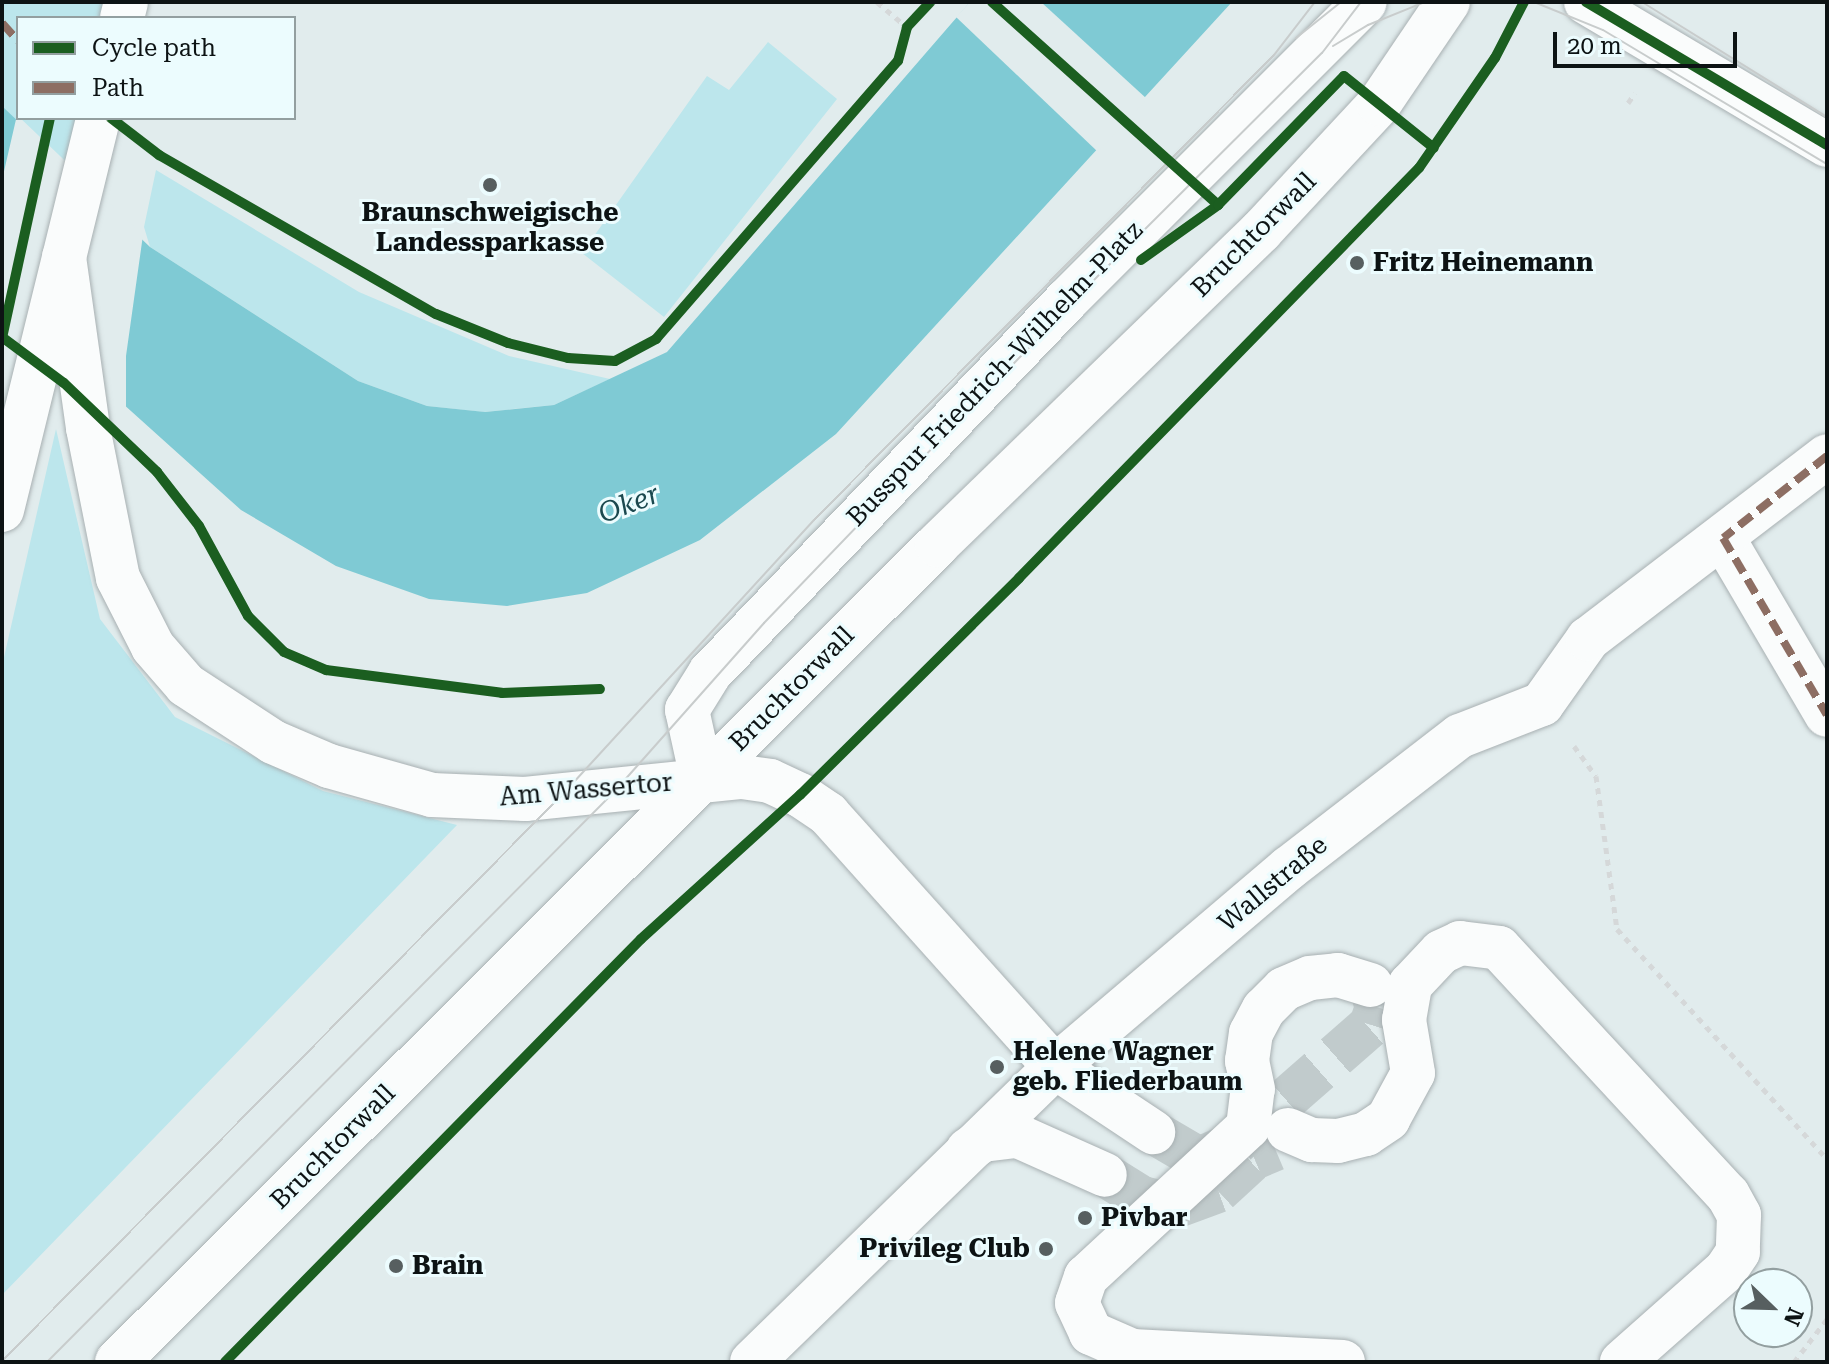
<!DOCTYPE html>
<meta charset="utf-8">
<style>
body{margin:0}
#map{position:relative;width:1829px;height:1364px;overflow:hidden;background:#e1eced;font-family:"Roboto Serif",serif}
div>[style]{position:absolute}
.green>*{inset:0;background:#bce6ec}
.water>*{inset:0;background:#7fcad4}
.pier>*{inset:0;background:#e1eced}
.minor-tunnel>*{height:44px;margin-top:-22px;transform-origin:0;background:repeating-linear-gradient(90deg,#c1cbcc 0 44px,transparent 0 66px)}
.path>*{height:5px;margin-top:-2.5px;transform-origin:0;background:repeating-linear-gradient(90deg,#d5d8d9 0 6px,transparent 0 12px)}
.roads{filter:drop-shadow(0 0 2px #a8b0b2) drop-shadow(0 0 2px #a8b0b2)}
.minor>*{height:44px;margin:-22px;padding:0 22px;transform-origin:22px;border-radius:22px;background:#fafcfc}
.major>*{height:44px;margin:-22px;padding:0 22px;transform-origin:22px;border-radius:22px;background:#fafcfc}
.tram>*{height:2px;margin:-1px;padding:0 1px;transform-origin:1px;border-radius:1px;background:#c8cccc}
.quiet>*{height:8px;margin-top:-4px;transform-origin:0;background:repeating-linear-gradient(90deg,#8d6e63 0 16px,transparent 0 24px)}
.cycleway>*{height:10px;margin:-5px;padding:0 5px;transform-origin:5px;border-radius:5px;background:#1b5e20}
.dots>*{width:22px;height:22px;translate:-50% -50%;box-sizing:border-box;border:4px solid #ecfcfe;border-radius:50%}
span{translate:-50% -50%;white-space:nowrap;text-align:center;line-height:1.15;-webkit-text-stroke:6px #ecfcfe;paint-order:stroke}
.poi-label{font-size:26px;color:#0d1314;font-weight:700}
.left{translate:0 -50%;text-align:left}
.right{translate:-100% -50%;text-align:right}
.street-label{font-size:26px;color:#0d1314}
.water-label{font-size:28px;color:#1b494f;font-style:italic}
.frame{position:absolute;inset:0;border:4px solid #0d1314;pointer-events:none}
.legend{position:absolute;left:16px;top:16px;width:280px;height:104px;box-sizing:border-box;background:#ecfcfe;border:2px solid #939fa0;margin:0;padding:10px 14px;list-style:none;font-size:24px;color:#0d1314}
.legend li{display:flex;align-items:center;gap:16px;height:40px}
.legend b{width:40px;border:2px solid #939fa0}
.north{position:absolute;left:1733px;top:1268px;width:80px;height:80px;box-sizing:border-box;background:#ecfcfe;border:2px solid #939fa0;border-radius:50%;rotate:113deg;font-size:22px;font-weight:700;line-height:32px;text-align:center;color:#0d1314}
.north::after{content:'';display:block;margin:auto;width:28px;height:36px;background:#575f60;clip-path:polygon(50% 0,100% 100%,50% 72%,0 100%)}
.scale{position:absolute;left:1553px;top:32px;width:184px;height:36px;box-sizing:border-box;border:4px solid #0d1314;border-top:0;padding-left:10px;font-size:24px;line-height:28px;white-space:nowrap;color:#0d1314;-webkit-text-stroke:6px #ecfcfe;paint-order:stroke}
</style>
<div id="map">
<div class="green">
<div style="clip-path:polygon(2px 2px,126px 2px,122px 18px,18px 18px,18px 118px,96px 118px,79px 183px,2px 106px)"></div>
<div style="clip-path:polygon(768px 42px,837px 99px,664px 317px,582px 253px,707px 76px,729px 90px)"></div>
<div style="clip-path:polygon(156px 170px,359px 292px,509px 356px,610px 379px,554px 405px,484px 412px,427px 406px,358px 381px,150px 247px,144px 227px)"></div>
<div style="clip-path:polygon(56px 429px,100px 619px,175px 717px,323px 791px,457px 825px,2px 1295px,2px 666px)"></div>
</div>
<div class="water">
<div style="clip-path:polygon(970px 2px,1232px 2px,836px 434px,700px 540px,587px 593px,507px 606px,429px 599px,336px 566px,241px 510px,2px 295px,2px 106px,150px 247px,358px 381px,427px 406px,485px 412px,554px 405px,667px 352px)"></div>
</div>
<div class="pier">
<div style="clip-path:polygon(970px 2px,1041px 2px,1147px 99px,1098px 152px,956px 17px)"></div>
<div style="clip-path:polygon(17px 115px,143px 235px,126px 356px,126px 411px,2px 300px,2px 180px)"></div>
</div>
<div class="minor-tunnel">
<div style="left:1153px;top:1132px;width:53px;rotate:30.4deg"></div>
<div style="left:1199px;top:1159px;width:40px;rotate:-23.4deg"></div>
<div style="left:1236px;top:1143px;width:179px;rotate:-41.2deg"></div>
<div style="left:1371px;top:1025px;width:19px;rotate:-72deg"></div>
<div style="left:1377px;top:1007px;width:23px;rotate:-108deg"></div>
<div style="left:1105px;top:1175px;width:44px;rotate:31.9deg"></div>
<div style="left:1142px;top:1198px;width:36px;rotate:13deg"></div>
<div style="left:1177px;top:1206px;width:44px;rotate:-20.1deg"></div>
<div style="left:1218px;top:1191px;width:49px;rotate:-42.5deg"></div>
<div style="left:1254px;top:1158px;width:23px;rotate:-23deg"></div>
</div>
<div class="path">
<div style="left:877px;top:2px;width:39px;rotate:40deg"></div>
<div style="left:992px;top:2px;width:181px;rotate:41.2deg"></div>
<div style="left:1628px;top:103px;width:12px;rotate:-55deg"></div>
<div style="left:1574px;top:746px;width:37px;rotate:54deg"></div>
<div style="left:1596px;top:776px;width:154px;rotate:82.2deg"></div>
<div style="left:1617px;top:929px;width:311px;rotate:47.6deg"></div>
<div style="left:1794px;top:1362px;width:54px;rotate:-52.5deg"></div>
</div>
<div class="roads">
<div class="minor">
<div style="left:1586px;top:2px;width:280px;rotate:30.7deg"></div>
<div style="left:64px;top:257px;width:173px;rotate:82deg"></div>
<div style="left:88px;top:428px;width:153px;rotate:78.7deg"></div>
<div style="left:118px;top:578px;width:77px;rotate:63.1deg"></div>
<div style="left:153px;top:647px;width:50px;rotate:49deg"></div>
<div style="left:186px;top:685px;width:104px;rotate:33.2deg"></div>
<div style="left:273px;top:742px;width:61px;rotate:23.2deg"></div>
<div style="left:329px;top:766px;width:107px;rotate:15.7deg"></div>
<div style="left:432px;top:795px;width:93px;rotate:2.5deg"></div>
<div style="left:525px;top:799px;width:218px;rotate:-5.8deg"></div>
<div style="left:742px;top:777px;width:28px;rotate:8deg"></div>
<div style="left:770px;top:781px;width:33px;rotate:25deg"></div>
<div style="left:800px;top:795px;width:34px;rotate:34deg"></div>
<div style="left:828px;top:814px;width:340px;rotate:48.1deg"></div>
<div style="left:1055px;top:1067px;width:118px;rotate:33.6deg"></div>
<div style="left:1723px;top:538px;width:205px;rotate:59.6deg"></div>
<div style="left:702px;top:778px;width:70px;rotate:-102.4deg"></div>
<div style="left:687px;top:710px;width:44px;rotate:-58.1deg"></div>
<div style="left:710px;top:673px;width:516px;rotate:-46.26deg"></div>
<div style="left:1067px;top:300px;width:421px;rotate:-45deg"></div>
<div style="left:1288px;top:1130px;width:26px;rotate:23deg"></div>
<div style="left:1312px;top:1140px;width:26px;rotate:2deg"></div>
<div style="left:1338px;top:1141px;width:29px;rotate:-14deg"></div>
<div style="left:1366px;top:1134px;width:27px;rotate:-34deg"></div>
<div style="left:1388px;top:1119px;width:52px;rotate:-61.5deg"></div>
<div style="left:1413px;top:1073px;width:54px;rotate:-99.6deg"></div>
<div style="left:1404px;top:1020px;width:36px;rotate:-80deg"></div>
<div style="left:1410px;top:985px;width:45px;rotate:-46.8deg"></div>
<div style="left:1441px;top:952px;width:21px;rotate:-25deg"></div>
<div style="left:1460px;top:943px;width:39px;rotate:7deg"></div>
<div style="left:1499px;top:948px;width:337px;rotate:47.2deg"></div>
<div style="left:1728px;top:1195px;width:23px;rotate:61deg"></div>
<div style="left:1739px;top:1215px;width:37px;rotate:92deg"></div>
<div style="left:1738px;top:1252px;width:22px;rotate:124deg"></div>
<div style="left:1726px;top:1270px;width:139px;rotate:138.5deg"></div>
<div style="left:968px;top:1150px;width:18px;rotate:-34deg"></div>
<div style="left:983px;top:1140px;width:35px;rotate:-7deg"></div>
<div style="left:1018px;top:1136px;width:95px;rotate:24.1deg"></div>
<div style="left:752px;top:1362px;width:423px;rotate:-44.2deg"></div>
<div style="left:1055px;top:1067px;width:307px;rotate:-40.4deg"></div>
<div style="left:1289px;top:868px;width:216px;rotate:-37.7deg"></div>
<div style="left:1460px;top:736px;width:88px;rotate:-21.3deg"></div>
<div style="left:1542px;top:704px;width:80px;rotate:-54.7deg"></div>
<div style="left:1588px;top:639px;width:301px;rotate:-37.4deg"></div>
<div style="left:1343px;top:1362px;width:211px;rotate:-177deg"></div>
<div style="left:1132px;top:1351px;width:45px;rotate:-156.3deg"></div>
<div style="left:1091px;top:1333px;width:33px;rotate:-115deg"></div>
<div style="left:1077px;top:1303px;width:28px;rotate:-71deg"></div>
<div style="left:1086px;top:1277px;width:221px;rotate:-42.8deg"></div>
<div style="left:1248px;top:1127px;width:38px;rotate:-83deg"></div>
<div style="left:1253px;top:1089px;width:29px;rotate:-102deg"></div>
<div style="left:1247px;top:1061px;width:28px;rotate:-82deg"></div>
<div style="left:1251px;top:1033px;width:27px;rotate:-62deg"></div>
<div style="left:1264px;top:1009px;width:28px;rotate:-45deg"></div>
<div style="left:1284px;top:989px;width:28px;rotate:-23deg"></div>
<div style="left:1310px;top:978px;width:28px;rotate:-6deg"></div>
<div style="left:1338px;top:975px;width:34px;rotate:17deg"></div>
</div>
<div class="major">
<div style="left:122px;top:18px;width:16px;rotate:-76deg"></div>
<div style="left:2px;top:510px;width:404px;rotate:-76.2deg"></div>
<div style="left:117px;top:1362px;width:1158px;rotate:-44.89deg"></div>
<div style="left:937px;top:545px;width:451px;rotate:-44.1deg"></div>
<div style="left:1261px;top:231px;width:173px;rotate:-47.1deg"></div>
<div style="left:1379px;top:104px;width:123px;rotate:-55.9deg"></div>
</div>
</div>
<div class="tram">
<div style="left:1534px;top:2px;width:74px;rotate:22.1deg"></div>
<div style="left:1603px;top:30px;width:261px;rotate:30.9deg"></div>
<div style="left:1642px;top:2px;width:218px;rotate:31.9deg"></div>
<div style="left:1296px;top:38px;width:58px;rotate:-38.7deg"></div>
<div style="left:1333px;top:46px;width:41px;rotate:-31deg"></div>
<div style="left:1368px;top:25px;width:61px;rotate:-22deg"></div>
<div style="left:2px;top:1361px;width:796px;rotate:-45.31deg"></div>
<div style="left:562px;top:795px;width:373px;rotate:-47.5deg"></div>
<div style="left:814px;top:520px;width:654px;rotate:-45.31deg"></div>
<div style="left:1274px;top:55px;width:67px;rotate:-52.3deg"></div>
<div style="left:47px;top:1362px;width:804px;rotate:-45.15deg"></div>
<div style="left:614px;top:792px;width:226px;rotate:-48.4deg"></div>
<div style="left:764px;top:623px;width:486px;rotate:-46.1deg"></div>
<div style="left:1101px;top:273px;width:312px;rotate:-44.9deg"></div>
<div style="left:1322px;top:53px;width:64px;rotate:-52.6deg"></div>
</div>
<div class="quiet">
<div style="left:2px;top:23px;width:24px;rotate:48deg"></div>
<div style="left:1827px;top:456px;width:132px;rotate:141.7deg"></div>
<div style="left:1723px;top:538px;width:205px;rotate:59.6deg"></div>
</div>
<div class="cycleway">
<div style="left:992px;top:2px;width:304px;rotate:41.9deg"></div>
<div style="left:1586px;top:2px;width:280px;rotate:30.7deg"></div>
<div style="left:111px;top:118px;width:61px;rotate:37.6deg"></div>
<div style="left:159px;top:155px;width:319px;rotate:29.9deg"></div>
<div style="left:436px;top:314px;width:78px;rotate:21.9deg"></div>
<div style="left:508px;top:343px;width:62px;rotate:14deg"></div>
<div style="left:568px;top:358px;width:47px;rotate:3.7deg"></div>
<div style="left:615px;top:361px;width:47px;rotate:-28.2deg"></div>
<div style="left:656px;top:339px;width:369px;rotate:-49deg"></div>
<div style="left:898px;top:61px;width:35px;rotate:-75deg"></div>
<div style="left:907px;top:27px;width:34px;rotate:-47deg"></div>
<div style="left:1141px;top:260px;width:95px;rotate:-35.5deg"></div>
<div style="left:1218px;top:205px;width:180px;rotate:-45.7deg"></div>
<div style="left:1344px;top:76px;width:115px;rotate:38.7deg"></div>
<div style="left:2px;top:337px;width:77px;rotate:36.6deg"></div>
<div style="left:64px;top:383px;width:129px;rotate:43.7deg"></div>
<div style="left:157px;top:472px;width:68px;rotate:52.1deg"></div>
<div style="left:199px;top:526px;width:102px;rotate:61.4deg"></div>
<div style="left:248px;top:616px;width:51px;rotate:45deg"></div>
<div style="left:284px;top:652px;width:46px;rotate:23.2deg"></div>
<div style="left:326px;top:670px;width:177px;rotate:7.4deg"></div>
<div style="left:502px;top:693px;width:98px;rotate:-2.3deg"></div>
<div style="left:2px;top:338px;width:225px;rotate:-77.7deg"></div>
<div style="left:225px;top:1362px;width:593px;rotate:-45.48deg"></div>
<div style="left:641px;top:939px;width:215px;rotate:-42.2deg"></div>
<div style="left:800px;top:795px;width:308px;rotate:-44.7deg"></div>
<div style="left:1019px;top:578px;width:573px;rotate:-45.71deg"></div>
<div style="left:1419px;top:168px;width:134px;rotate:-55.4deg"></div>
<div style="left:1495px;top:58px;width:63px;rotate:-62.6deg"></div>
</div>
<div class="dots">
<div style="left:490px;top:185px;background:#575f60"></div>
<div style="left:1357px;top:263px;background:#575f60"></div>
<div style="left:997px;top:1067px;background:#575f60"></div>
<div style="left:1085px;top:1218px;background:#575f60"></div>
<div style="left:1046px;top:1249px;background:#575f60"></div>
<div style="left:396px;top:1266px;background:#575f60"></div>
</div>
<div class="poi-label">
<span style="left:490px;top:228px">Braunschweigische<br>Landessparkasse</span>
<span class="left" style="left:1373px;top:263px">Fritz Heinemann</span>
<span class="left" style="left:1013px;top:1067px">Helene Wagner<br>geb. Fliederbaum</span>
<span class="left" style="left:1101px;top:1218px">Pivbar</span>
<span class="right" style="left:1030px;top:1249px">Privileg Club</span>
<span class="left" style="left:412px;top:1266px">Brain</span>
</div>
<div class="street-label">
<span style="left:1254px;top:235px;rotate:-45deg">Bruchtorwall</span>
<span style="left:995px;top:374px;rotate:-46deg">Busspur Friedrich-Wilhelm-Platz</span>
<span style="left:792px;top:689px;rotate:-45deg">Bruchtorwall</span>
<span style="left:586px;top:790px;rotate:-5deg">Am Wassertor</span>
<span style="left:1273px;top:884px;rotate:-40deg">Wallstraße</span>
<span style="left:333px;top:1147px;rotate:-45deg">Bruchtorwall</span>
</div>
<div class="water-label">
<span style="left:629px;top:504px;rotate:-21deg">Oker</span>
</div>
<div class="frame"></div>
<ul class="legend">
<li><b style="height:10px;background:#1b5e20"></b>Cycle path</li>
<li><b style="height:10px;background:#8d6e63"></b>Path</li>
</ul>
<div class="north">N</div>
<div class="scale">20 m</div>
</div>
